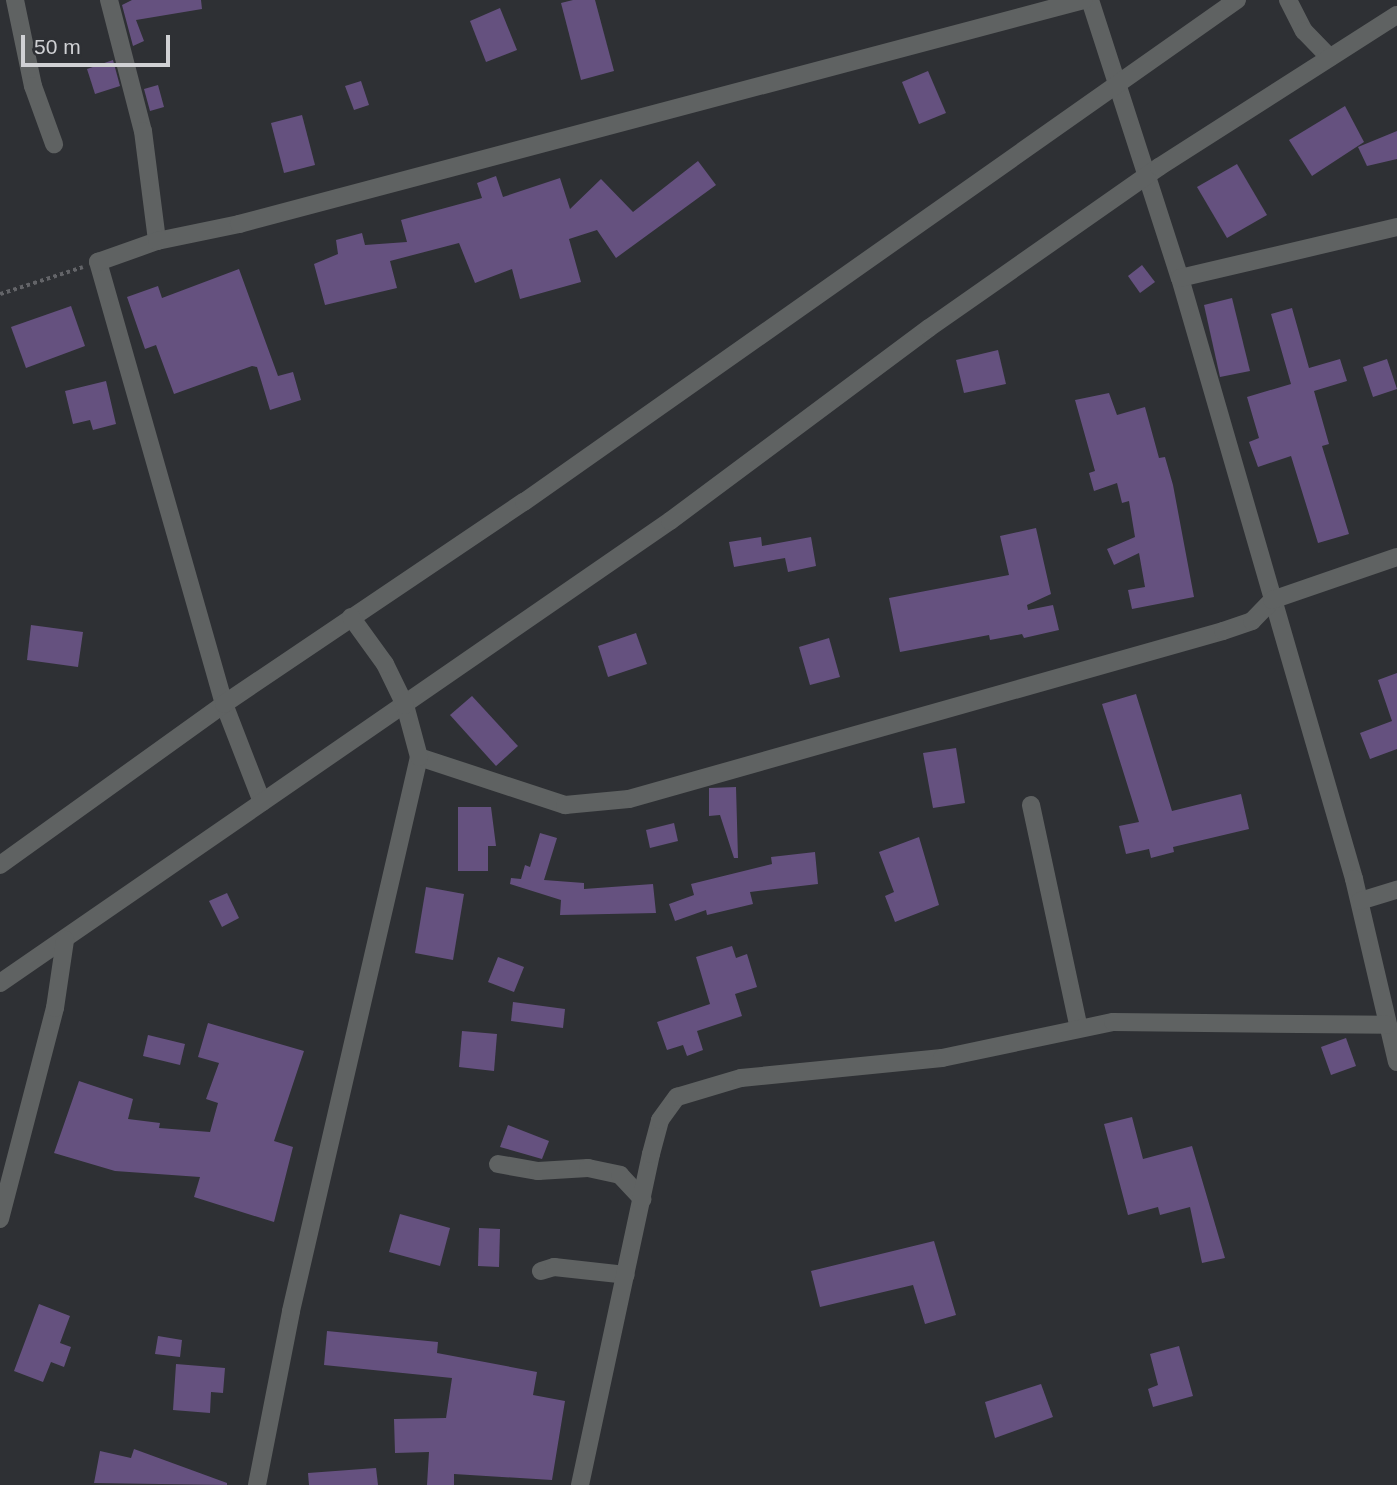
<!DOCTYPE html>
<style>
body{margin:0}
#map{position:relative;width:1397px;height:1485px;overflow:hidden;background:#2e3034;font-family:Arial,sans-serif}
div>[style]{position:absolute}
.building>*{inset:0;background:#65517f}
.path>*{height:3.5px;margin-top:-1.75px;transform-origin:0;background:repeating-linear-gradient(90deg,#636468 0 3.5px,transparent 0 7px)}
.minor>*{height:18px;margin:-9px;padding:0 9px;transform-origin:9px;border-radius:9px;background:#5f6262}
span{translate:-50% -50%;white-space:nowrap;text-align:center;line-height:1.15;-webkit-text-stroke:5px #2e3034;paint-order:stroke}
.scale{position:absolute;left:21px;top:35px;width:149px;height:32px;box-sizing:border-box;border:4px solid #d0d1d4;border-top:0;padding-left:9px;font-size:21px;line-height:24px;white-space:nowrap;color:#d0d1d4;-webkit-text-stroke:5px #2e3034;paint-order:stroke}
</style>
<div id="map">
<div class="building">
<div style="clip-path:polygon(132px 0,201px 0,202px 9px,136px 20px,144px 41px,133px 46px,122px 5px)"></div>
<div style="clip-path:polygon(573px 0,595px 0,614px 71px,581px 80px,561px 3px)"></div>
<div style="clip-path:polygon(500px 8px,517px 50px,486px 62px,470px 21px)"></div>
<div style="clip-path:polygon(113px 60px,120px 86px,95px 94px,87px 69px)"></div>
<div style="clip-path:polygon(928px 71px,946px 113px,919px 124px,902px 82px)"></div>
<div style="clip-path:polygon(361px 81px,369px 105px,354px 110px,345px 86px)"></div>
<div style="clip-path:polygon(158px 85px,164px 107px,150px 111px,144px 89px)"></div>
<div style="clip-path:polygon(1345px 106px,1364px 142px,1312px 176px,1289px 140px)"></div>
<div style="clip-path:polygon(302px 115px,315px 165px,284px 173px,271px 123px)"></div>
<div style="clip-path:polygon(1397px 131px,1397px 159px,1367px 166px,1358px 147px)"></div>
<div style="clip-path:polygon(698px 161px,716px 185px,616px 258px,597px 230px,569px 239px,581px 282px,520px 299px,512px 269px,475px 283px,459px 243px,390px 261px,397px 288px,325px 305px,314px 264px,338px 254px,336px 240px,362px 233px,365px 245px,407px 242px,401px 220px,482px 198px,477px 183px,496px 176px,503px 197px,560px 178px,570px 209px,601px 179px,633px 212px)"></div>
<div style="clip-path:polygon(1237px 164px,1267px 215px,1227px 238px,1197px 187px)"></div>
<div style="clip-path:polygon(1142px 265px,1155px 282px,1140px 293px,1128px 276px)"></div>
<div style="clip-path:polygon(239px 269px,278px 376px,293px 372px,301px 400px,270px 410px,257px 367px,252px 366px,174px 394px,156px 345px,145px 349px,127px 297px,158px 286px,162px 298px)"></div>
<div style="clip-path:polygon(1232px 298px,1250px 371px,1220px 377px,1204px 305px)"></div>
<div style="clip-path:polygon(71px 306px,85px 346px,26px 368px,11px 327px)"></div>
<div style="clip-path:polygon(1292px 308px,1309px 368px,1340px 359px,1347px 381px,1314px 391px,1329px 444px,1322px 446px,1349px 534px,1318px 543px,1291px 456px,1258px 467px,1249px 442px,1259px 438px,1247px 397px,1291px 384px,1271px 314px)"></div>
<div style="clip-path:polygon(998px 350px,1006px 384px,964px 393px,956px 360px)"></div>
<div style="clip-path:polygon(1387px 359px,1397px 389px,1373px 397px,1363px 367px)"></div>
<div style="clip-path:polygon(106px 381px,116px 424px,93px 430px,90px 420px,73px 424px,65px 391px)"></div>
<div style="clip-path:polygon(1109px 393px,1117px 415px,1145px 407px,1159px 458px,1165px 457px,1173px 485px,1194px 597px,1132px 609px,1128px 590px,1145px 587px,1139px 553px,1114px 565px,1107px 549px,1135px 537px,1129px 501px,1122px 503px,1117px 483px,1094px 491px,1089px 473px,1095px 471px,1075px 400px)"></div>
<div style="clip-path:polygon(1036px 528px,1051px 594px,1027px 605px,1028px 610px,1053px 605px,1059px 630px,1024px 638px,1022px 634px,990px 640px,989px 635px,900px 652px,889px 598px,1009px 575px,1000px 536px)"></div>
<div style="clip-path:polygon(761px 537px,762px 546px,811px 537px,816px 566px,788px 572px,785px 558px,734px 567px,729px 542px)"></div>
<div style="clip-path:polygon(31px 625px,83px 632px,78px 667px,27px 660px)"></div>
<div style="clip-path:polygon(636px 633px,647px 664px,608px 677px,598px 646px)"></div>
<div style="clip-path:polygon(829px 638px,840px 677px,810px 685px,799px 647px)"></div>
<div style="clip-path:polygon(1397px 673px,1397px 749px,1370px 759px,1360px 733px,1392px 721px,1378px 680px)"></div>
<div style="clip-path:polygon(1136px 694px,1172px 811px,1241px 794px,1249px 829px,1173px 847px,1174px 852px,1151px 858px,1149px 849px,1126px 854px,1119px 826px,1139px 822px,1102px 704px)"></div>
<div style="clip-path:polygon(472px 696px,518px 746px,496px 766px,450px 715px)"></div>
<div style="clip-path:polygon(956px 748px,965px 803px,933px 808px,923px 753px)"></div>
<div style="clip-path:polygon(736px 787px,738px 858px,734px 858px,720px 815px,709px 816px,709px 788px)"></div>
<div style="clip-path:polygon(458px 807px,491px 807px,496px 846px,488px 846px,488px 871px,458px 871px)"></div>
<div style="clip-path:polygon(674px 823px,678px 841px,650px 848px,646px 830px)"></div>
<div style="clip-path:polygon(540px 833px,557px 838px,544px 880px,584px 883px,584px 889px,653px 884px,656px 913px,560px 915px,561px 900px,510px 884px,511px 878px,521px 879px,525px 865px,530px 867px)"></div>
<div style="clip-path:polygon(919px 837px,939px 905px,895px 922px,885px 896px,894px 892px,879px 852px)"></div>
<div style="clip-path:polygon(815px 852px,818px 884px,750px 892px,753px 904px,707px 915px,706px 910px,675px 921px,669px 904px,694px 895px,691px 884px,772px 864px,771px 857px)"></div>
<div style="clip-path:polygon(426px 887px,464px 894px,453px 960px,415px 953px)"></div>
<div style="clip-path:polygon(227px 893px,239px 918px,222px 927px,209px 901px)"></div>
<div style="clip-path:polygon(732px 946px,736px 958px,747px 954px,757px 987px,735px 994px,742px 1016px,697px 1031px,703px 1050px,687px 1056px,683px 1045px,667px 1050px,657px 1022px,710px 1004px,696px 957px)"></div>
<div style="clip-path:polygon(498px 957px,524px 967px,514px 992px,488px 982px)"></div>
<div style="clip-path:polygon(513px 1002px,565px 1009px,563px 1028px,511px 1021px)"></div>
<div style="clip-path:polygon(208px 1023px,304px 1051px,274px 1141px,293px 1147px,274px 1222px,194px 1197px,200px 1177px,115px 1171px,54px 1153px,79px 1081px,133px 1099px,128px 1119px,160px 1123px,159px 1128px,210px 1132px,218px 1103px,206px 1099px,219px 1063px,198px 1057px)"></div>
<div style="clip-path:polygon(462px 1031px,497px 1034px,494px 1071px,459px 1067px)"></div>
<div style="clip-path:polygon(148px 1035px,185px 1044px,180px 1065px,143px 1056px)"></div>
<div style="clip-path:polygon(1346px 1038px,1356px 1066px,1331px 1075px,1321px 1047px)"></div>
<div style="clip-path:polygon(1132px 1117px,1143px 1159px,1192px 1146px,1225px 1258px,1202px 1263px,1190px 1207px,1160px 1215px,1158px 1207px,1128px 1215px,1104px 1124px)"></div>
<div style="clip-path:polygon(508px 1125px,549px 1141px,542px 1159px,500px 1147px)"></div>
<div style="clip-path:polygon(400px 1214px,450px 1228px,440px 1266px,389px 1252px)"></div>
<div style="clip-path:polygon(479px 1228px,500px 1229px,499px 1267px,478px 1266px)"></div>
<div style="clip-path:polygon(934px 1241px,956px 1315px,925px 1324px,913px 1285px,820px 1307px,811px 1271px)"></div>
<div style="clip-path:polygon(39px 1304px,70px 1316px,60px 1343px,71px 1347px,64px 1367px,51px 1362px,43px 1382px,14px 1371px)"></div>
<div style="clip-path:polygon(327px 1331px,438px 1342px,437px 1353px,537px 1372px,533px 1395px,565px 1401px,552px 1480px,454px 1474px,454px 1485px,427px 1485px,429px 1452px,395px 1453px,394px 1419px,446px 1418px,452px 1378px,324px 1365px)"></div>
<div style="clip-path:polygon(158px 1336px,182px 1340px,180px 1357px,155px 1354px)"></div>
<div style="clip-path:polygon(1179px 1346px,1193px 1396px,1153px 1407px,1148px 1389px,1158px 1385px,1150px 1354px)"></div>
<div style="clip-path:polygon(176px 1364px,225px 1368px,223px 1393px,211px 1392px,210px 1413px,173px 1410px)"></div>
<div style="clip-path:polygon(1041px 1384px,1053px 1417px,995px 1438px,985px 1402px)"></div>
<div style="clip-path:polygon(134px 1449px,227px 1483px,227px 1485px,94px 1483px,100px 1451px,131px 1458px)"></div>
<div style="clip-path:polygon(376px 1468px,378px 1485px,309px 1485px,308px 1473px)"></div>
</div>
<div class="path">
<div style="left:0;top:294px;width:87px;rotate:-18deg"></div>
</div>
<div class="minor">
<div style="left:15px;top:0;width:88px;rotate:78.2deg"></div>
<div style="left:33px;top:86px;width:62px;rotate:70.1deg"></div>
<div style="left:109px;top:0;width:135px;rotate:75.5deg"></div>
<div style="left:143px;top:131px;width:111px;rotate:82.7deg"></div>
<div style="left:1090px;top:0;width:292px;rotate:72.1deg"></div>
<div style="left:1180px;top:278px;width:626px;rotate:73.85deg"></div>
<div style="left:1354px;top:879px;width:188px;rotate:76.8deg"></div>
<div style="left:1288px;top:0;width:35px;rotate:63deg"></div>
<div style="left:1304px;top:31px;width:37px;rotate:46deg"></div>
<div style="left:1180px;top:278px;width:223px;rotate:-13.2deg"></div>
<div style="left:419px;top:757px;width:154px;rotate:18.2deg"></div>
<div style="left:565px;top:805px;width:64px;rotate:-5.4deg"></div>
<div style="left:629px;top:799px;width:617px;rotate:-15.79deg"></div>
<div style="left:1223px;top:631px;width:31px;rotate:-19deg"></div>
<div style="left:1252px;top:621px;width:29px;rotate:-46deg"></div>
<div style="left:1272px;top:600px;width:132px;rotate:-19deg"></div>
<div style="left:262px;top:802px;width:105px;rotate:-111.2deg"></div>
<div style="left:224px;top:704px;width:460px;rotate:-105.9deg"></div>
<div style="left:98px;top:262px;width:63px;rotate:-19.6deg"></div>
<div style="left:157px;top:241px;width:84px;rotate:-11.7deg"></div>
<div style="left:239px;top:224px;width:874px;rotate:-14.85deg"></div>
<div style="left:1031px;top:805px;width:228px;rotate:77.9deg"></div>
<div style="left:0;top:865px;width:276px;rotate:-35.7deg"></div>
<div style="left:224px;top:704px;width:362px;rotate:-34deg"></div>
<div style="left:524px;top:502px;width:872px;rotate:-35.15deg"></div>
<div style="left:1360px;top:901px;width:39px;rotate:-17deg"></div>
<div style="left:0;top:983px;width:814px;rotate:-34.59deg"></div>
<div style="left:670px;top:521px;width:323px;rotate:-36.7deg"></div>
<div style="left:929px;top:328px;width:281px;rotate:-35deg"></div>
<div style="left:1159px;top:167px;width:282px;rotate:-32.6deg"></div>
<div style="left:498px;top:1164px;width:41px;rotate:9.9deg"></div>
<div style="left:538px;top:1171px;width:50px;rotate:-3.4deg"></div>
<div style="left:588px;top:1168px;width:33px;rotate:12deg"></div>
<div style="left:620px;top:1175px;width:33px;rotate:47deg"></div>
<div style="left:0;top:1219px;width:218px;rotate:-75.4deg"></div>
<div style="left:55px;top:1008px;width:69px;rotate:-81.6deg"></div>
<div style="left:541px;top:1271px;width:14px;rotate:-17deg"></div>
<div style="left:554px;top:1267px;width:72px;rotate:6.3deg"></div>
<div style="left:257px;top:1485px;width:177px;rotate:-78.9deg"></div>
<div style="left:291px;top:1311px;width:569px;rotate:-76.99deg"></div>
<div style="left:419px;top:757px;width:54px;rotate:-105.1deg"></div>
<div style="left:405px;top:705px;width:46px;rotate:-116deg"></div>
<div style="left:385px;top:664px;width:58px;rotate:-125.9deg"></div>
<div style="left:580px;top:1485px;width:339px;rotate:-77.9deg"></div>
<div style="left:651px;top:1154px;width:35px;rotate:-75deg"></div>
<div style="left:660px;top:1120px;width:29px;rotate:-54deg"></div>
<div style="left:677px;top:1097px;width:67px;rotate:-16.5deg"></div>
<div style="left:741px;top:1078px;width:202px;rotate:-5.7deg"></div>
<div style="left:942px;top:1058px;width:175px;rotate:-11.9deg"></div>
<div style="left:1113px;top:1022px;width:274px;rotate:0.6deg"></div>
</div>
<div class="scale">50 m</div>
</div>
